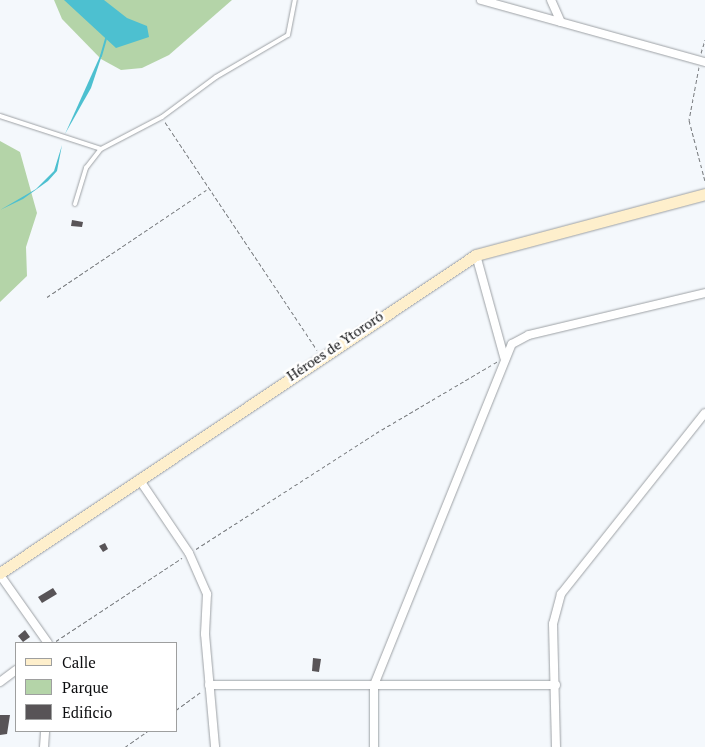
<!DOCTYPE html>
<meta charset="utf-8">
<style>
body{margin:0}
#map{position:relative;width:705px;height:747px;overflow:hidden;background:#f4f8fc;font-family:"PT Serif",serif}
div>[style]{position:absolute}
.green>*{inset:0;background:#b4d4a8}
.water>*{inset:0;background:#4dc0d0}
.stream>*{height:2px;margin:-1px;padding:0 1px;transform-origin:1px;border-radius:1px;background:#4dc0d0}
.building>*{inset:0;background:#585457}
.path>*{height:1px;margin-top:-0.5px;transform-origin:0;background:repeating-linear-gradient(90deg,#787b7e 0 4px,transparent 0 6.5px)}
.roads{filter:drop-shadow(0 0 1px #9da1a5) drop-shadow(0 0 1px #9da1a5)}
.lane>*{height:4px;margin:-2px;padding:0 2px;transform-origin:2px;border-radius:2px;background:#fff}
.street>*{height:8px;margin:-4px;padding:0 4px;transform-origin:4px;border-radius:4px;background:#fff}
.secondary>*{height:11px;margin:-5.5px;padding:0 5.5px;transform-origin:5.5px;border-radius:5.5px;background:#feefcc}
span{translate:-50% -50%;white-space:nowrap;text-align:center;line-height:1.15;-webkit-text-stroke:5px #fff;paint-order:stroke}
.street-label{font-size:14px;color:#0d0e10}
.legend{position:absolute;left:15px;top:642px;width:162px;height:90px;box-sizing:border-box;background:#fff;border:1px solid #9e9f9f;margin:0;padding:6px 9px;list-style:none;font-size:15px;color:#0d0e10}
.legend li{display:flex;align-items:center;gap:10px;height:25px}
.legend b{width:25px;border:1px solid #9e9f9f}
</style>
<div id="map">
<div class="green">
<div style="clip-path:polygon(54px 0,232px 0,169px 55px,142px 68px,121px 70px,101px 59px,62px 19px)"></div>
<div style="clip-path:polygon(0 141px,20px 152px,37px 213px,26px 247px,27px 276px,0 302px)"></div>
</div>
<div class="water">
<div style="clip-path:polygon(64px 0,104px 0,127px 18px,147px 26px,149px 37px,116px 48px)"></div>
<div style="clip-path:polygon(101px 54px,102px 55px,91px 88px,65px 134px)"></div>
<div style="clip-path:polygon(62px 145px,57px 171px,48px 181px,23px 199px,0 210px,36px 189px,54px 171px)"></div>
</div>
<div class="stream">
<div style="left:101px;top:56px;width:18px;rotate:-74deg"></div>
</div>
<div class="building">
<div style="clip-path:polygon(72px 220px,83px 222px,82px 227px,71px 226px)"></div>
<div style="clip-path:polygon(105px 543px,108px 549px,103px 552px,99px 546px)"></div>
<div style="clip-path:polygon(53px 588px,57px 594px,42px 603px,38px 597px)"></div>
<div style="clip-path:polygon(25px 630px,30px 637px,23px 642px,18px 636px)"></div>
<div style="clip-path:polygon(313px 658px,321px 659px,319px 672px,312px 671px)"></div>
<div style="clip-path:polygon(0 715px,10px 715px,7px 734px,0 735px)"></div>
</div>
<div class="path">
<div style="left:701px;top:53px;width:14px;rotate:-73deg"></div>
<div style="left:699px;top:67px;width:54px;rotate:100.7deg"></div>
<div style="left:689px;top:120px;width:63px;rotate:75.3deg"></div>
<div style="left:165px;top:122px;width:274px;rotate:56.3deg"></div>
<div style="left:47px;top:297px;width:192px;rotate:-33.9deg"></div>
<div style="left:196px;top:549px;width:214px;rotate:-32.8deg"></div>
<div style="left:376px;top:433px;width:142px;rotate:-30.5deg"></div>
<div style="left:56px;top:641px;width:151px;rotate:-33.4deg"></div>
<div style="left:176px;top:710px;width:32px;rotate:-36deg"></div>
<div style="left:125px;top:747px;width:28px;rotate:-35deg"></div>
</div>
<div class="roads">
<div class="lane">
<div style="left:0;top:116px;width:106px;rotate:18.1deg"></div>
<div style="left:75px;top:204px;width:38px;rotate:-73deg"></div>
<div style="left:86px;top:168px;width:24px;rotate:-52deg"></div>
<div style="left:101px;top:149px;width:69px;rotate:-27.7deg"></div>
<div style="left:162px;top:117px;width:67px;rotate:-36.5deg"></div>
<div style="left:216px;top:77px;width:83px;rotate:-30.3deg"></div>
<div style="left:288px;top:35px;width:36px;rotate:-79deg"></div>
</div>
<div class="street">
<div style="left:481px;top:0;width:232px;rotate:15.5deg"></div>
<div style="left:551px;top:0;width:24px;rotate:66deg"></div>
<div style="left:476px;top:255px;width:106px;rotate:74.6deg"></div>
<div style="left:139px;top:479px;width:89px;rotate:56deg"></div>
<div style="left:189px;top:553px;width:45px;rotate:66.3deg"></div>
<div style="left:207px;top:594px;width:40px;rotate:92.9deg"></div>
<div style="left:205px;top:634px;width:113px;rotate:84.9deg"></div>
<div style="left:0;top:575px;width:83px;rotate:54.8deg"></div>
<div style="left:0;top:682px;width:20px;rotate:-37deg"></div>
<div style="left:209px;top:685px;width:347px"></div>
<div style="left:44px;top:747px;width:16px;rotate:-86deg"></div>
<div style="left:374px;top:747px;width:62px;rotate:-90deg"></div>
<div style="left:374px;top:685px;width:368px;rotate:-68deg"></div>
<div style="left:512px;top:344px;width:19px;rotate:-28deg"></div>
<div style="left:529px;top:335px;width:181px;rotate:-13.4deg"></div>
<div style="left:556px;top:747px;width:123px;rotate:-91.4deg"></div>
<div style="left:553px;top:624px;width:31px;rotate:-75deg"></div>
<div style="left:561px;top:594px;width:231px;rotate:-51.5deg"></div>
</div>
<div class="secondary">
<div style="left:0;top:573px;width:572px;rotate:-33.75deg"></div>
<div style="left:476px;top:255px;width:237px;rotate:-14.9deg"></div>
</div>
</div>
<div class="street-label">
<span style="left:335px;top:346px;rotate:-34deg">Héroes de Ytororó</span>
</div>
<ul class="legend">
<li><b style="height:6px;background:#feefcc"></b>Calle</li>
<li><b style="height:14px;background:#b4d4a8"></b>Parque</li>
<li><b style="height:14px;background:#585457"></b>Edificio</li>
</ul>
</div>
